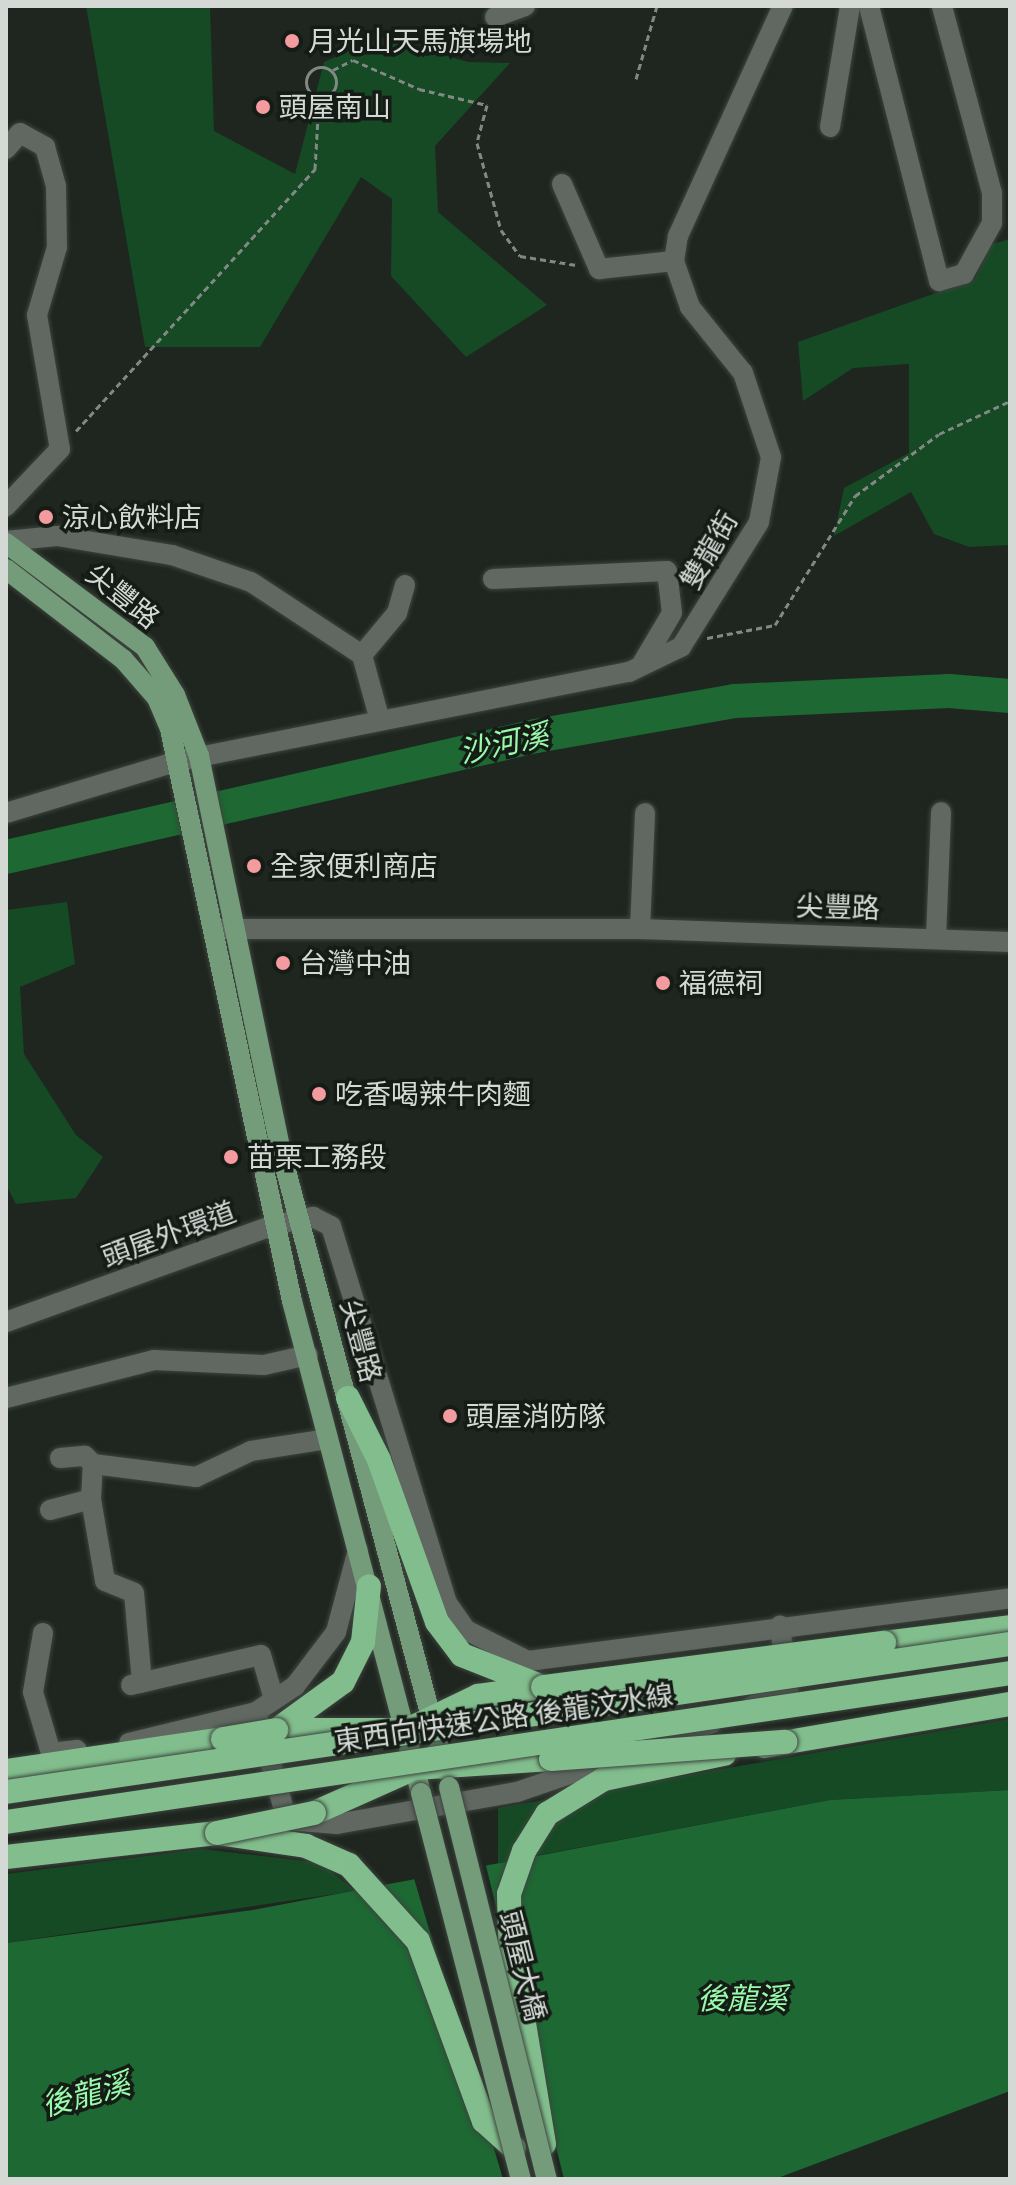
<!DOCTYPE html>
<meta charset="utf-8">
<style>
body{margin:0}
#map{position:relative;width:1016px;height:2185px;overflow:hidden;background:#1e261f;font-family:"Source Serif 4","Noto Sans TC",serif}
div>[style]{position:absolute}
.green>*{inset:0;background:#154a24}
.water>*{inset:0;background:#1d6833}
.pier>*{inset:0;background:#1e261f}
.river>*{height:34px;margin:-17px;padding:0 17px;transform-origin:17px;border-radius:17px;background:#1d6833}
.path>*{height:3px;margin-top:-1.5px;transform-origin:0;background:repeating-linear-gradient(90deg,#828883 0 6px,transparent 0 10px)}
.path>.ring{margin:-1.5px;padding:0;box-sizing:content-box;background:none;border:3px solid #828883;border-radius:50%}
.roads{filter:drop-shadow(0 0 2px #3d443e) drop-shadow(0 0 2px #3d443e)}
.minor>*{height:20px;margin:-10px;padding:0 10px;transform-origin:10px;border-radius:10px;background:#606861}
.major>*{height:20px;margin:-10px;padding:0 10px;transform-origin:10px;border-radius:10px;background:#749c7b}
.highway>*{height:24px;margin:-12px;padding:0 12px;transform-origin:12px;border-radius:12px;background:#82be8d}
.bridges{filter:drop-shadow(0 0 2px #3d443e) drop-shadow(0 0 2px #3d443e)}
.major-bridge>*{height:20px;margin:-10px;padding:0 10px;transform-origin:10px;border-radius:10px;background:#749c7b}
.highway-bridge>*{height:24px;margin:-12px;padding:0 12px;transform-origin:12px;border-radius:12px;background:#82be8d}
.dots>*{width:22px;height:22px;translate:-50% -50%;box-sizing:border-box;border:4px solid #151c16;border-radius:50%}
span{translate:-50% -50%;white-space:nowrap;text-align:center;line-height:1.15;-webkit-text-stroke:7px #151c16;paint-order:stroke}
.poi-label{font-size:28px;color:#d4d9d5}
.left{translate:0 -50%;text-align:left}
.street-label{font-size:28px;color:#d4d9d5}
.water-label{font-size:30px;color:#99faac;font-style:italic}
.frame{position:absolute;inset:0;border:8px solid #d4d9d5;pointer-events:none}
</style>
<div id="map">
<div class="green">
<div style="clip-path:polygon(86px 6px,210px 6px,214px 131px,295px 174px,324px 62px,381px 37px,468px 62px,510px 63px,435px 146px,438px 212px,547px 305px,466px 357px,391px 276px,392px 199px,361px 177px,260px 347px,145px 347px)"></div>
<div style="clip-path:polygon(1010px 239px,1010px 545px,969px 547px,934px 534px,911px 492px,834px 536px,844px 488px,909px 453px,909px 364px,853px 368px,803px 401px,798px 342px,975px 279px,992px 244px)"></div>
<div style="clip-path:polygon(67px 902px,75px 964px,20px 987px,24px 1054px,76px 1135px,103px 1157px,76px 1198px,16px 1204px,6px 1185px,6px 910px)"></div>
<div style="clip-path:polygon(1010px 1719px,1010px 1790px,830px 1800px,498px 1863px,498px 1808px)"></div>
<div style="clip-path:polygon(202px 1849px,321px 1863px,355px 1891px,6px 1943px,6px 1874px)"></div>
</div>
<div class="water">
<div style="clip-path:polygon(1010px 1790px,1010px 2091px,775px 2179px,6px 2179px,6px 1943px,253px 1910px,830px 1800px)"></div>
</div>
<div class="pier">
<div style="clip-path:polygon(485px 1862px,564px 2179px,503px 2179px,413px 1875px)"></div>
</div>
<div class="river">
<div style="left:6px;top:857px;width:544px;rotate:-12.86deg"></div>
<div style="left:536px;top:736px;width:202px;rotate:-10deg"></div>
<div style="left:735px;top:701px;width:214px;rotate:-2.7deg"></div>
<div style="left:949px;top:691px;width:61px;rotate:4.7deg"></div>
</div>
<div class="path">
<div class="ring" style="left:306px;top:67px;width:27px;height:27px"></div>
<div style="left:333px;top:70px;width:22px;rotate:-27deg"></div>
<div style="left:353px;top:60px;width:72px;rotate:23.7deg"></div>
<div style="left:419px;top:89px;width:70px;rotate:13.2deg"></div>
<div style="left:487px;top:105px;width:39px;rotate:105deg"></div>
<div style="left:477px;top:143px;width:90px;rotate:74.6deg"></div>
<div style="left:501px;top:230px;width:32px;rotate:54deg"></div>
<div style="left:520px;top:256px;width:57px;rotate:9.1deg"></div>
<div style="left:636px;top:79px;width:76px;rotate:-74deg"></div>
<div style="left:76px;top:431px;width:355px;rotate:-47.6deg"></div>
<div style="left:315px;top:169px;width:70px;rotate:-86.7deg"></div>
<div style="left:707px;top:638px;width:69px;rotate:-10.8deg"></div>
<div style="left:775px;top:625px;width:152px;rotate:-58.2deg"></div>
<div style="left:855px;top:496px;width:104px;rotate:-36.4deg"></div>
<div style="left:939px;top:434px;width:78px;rotate:-24.9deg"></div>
</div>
<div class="roads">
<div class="minor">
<div style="left:869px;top:6px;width:284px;rotate:75.7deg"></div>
<div style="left:939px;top:281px;width:26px;rotate:-16deg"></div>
<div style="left:964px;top:274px;width:58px;rotate:-61.2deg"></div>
<div style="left:992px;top:223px;width:30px;rotate:-90deg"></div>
<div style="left:992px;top:193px;width:194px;rotate:-105deg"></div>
<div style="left:495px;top:17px;width:32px;rotate:-20deg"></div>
<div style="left:830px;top:127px;width:123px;rotate:-80.6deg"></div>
<div style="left:6px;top:149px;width:21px;rotate:-49deg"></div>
<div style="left:20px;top:133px;width:29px;rotate:29deg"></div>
<div style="left:45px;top:147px;width:41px;rotate:74.2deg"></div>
<div style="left:56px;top:186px;width:61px;rotate:89.1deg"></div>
<div style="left:57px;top:247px;width:71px;rotate:106.4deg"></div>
<div style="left:37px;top:315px;width:136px;rotate:80.3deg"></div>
<div style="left:60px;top:449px;width:79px;rotate:133.5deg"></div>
<div style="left:562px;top:184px;width:93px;rotate:66.5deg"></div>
<div style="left:599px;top:269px;width:75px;rotate:-6.1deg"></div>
<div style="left:6px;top:541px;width:51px;rotate:-5.6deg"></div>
<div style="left:57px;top:536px;width:117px;rotate:9.4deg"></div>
<div style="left:172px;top:555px;width:83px;rotate:18.9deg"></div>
<div style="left:251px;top:582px;width:133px;rotate:33.3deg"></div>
<div style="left:362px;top:655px;width:64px;rotate:74.7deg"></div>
<div style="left:493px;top:579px;width:174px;rotate:-2.6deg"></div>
<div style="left:667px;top:571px;width:42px;rotate:83.2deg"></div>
<div style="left:672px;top:613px;width:57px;rotate:120.6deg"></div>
<div style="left:362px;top:655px;width:55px;rotate:-50.2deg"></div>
<div style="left:397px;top:613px;width:29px;rotate:-74deg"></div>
<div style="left:6px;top:813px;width:180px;rotate:-16.8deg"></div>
<div style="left:178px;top:761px;width:460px;rotate:-11.2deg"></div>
<div style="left:629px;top:672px;width:58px;rotate:-25.7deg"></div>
<div style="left:681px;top:647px;width:147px;rotate:-58deg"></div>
<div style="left:759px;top:522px;width:66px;rotate:-79.5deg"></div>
<div style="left:771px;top:457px;width:89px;rotate:-108.4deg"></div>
<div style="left:743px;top:373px;width:85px;rotate:-128.8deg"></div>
<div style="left:690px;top:307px;width:49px;rotate:-109.2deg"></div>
<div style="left:674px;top:261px;width:25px;rotate:-81deg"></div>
<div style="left:678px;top:236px;width:253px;rotate:-65.5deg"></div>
<div style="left:218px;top:929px;width:422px"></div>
<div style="left:640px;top:929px;width:370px;rotate:2deg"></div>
<div style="left:640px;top:929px;width:116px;rotate:-87.5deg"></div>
<div style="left:936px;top:938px;width:126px;rotate:-87.7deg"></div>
<div style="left:6px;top:1322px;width:285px;rotate:-19.9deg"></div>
<div style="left:274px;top:1225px;width:40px;rotate:-12deg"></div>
<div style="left:313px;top:1217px;width:20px;rotate:27deg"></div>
<div style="left:331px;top:1226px;width:394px;rotate:72.9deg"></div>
<div style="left:447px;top:1603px;width:33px;rotate:55deg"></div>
<div style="left:466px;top:1630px;width:69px;rotate:26.6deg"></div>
<div style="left:528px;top:1661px;width:486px;rotate:-7.4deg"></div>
<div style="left:6px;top:1398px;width:153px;rotate:-14.4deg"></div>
<div style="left:154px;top:1360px;width:110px;rotate:2.6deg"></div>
<div style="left:264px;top:1365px;width:45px;rotate:-12.8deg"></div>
<div style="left:60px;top:1458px;width:25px;rotate:-5deg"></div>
<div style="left:85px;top:1456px;width:11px;rotate:45deg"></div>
<div style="left:91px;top:1499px;width:83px;rotate:80.3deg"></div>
<div style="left:105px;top:1581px;width:31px;rotate:22deg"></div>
<div style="left:134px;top:1593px;width:90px;rotate:84.9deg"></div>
<div style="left:50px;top:1510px;width:42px;rotate:-15deg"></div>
<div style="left:91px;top:1499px;width:35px;rotate:-87deg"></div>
<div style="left:93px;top:1464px;width:104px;rotate:7.2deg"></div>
<div style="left:196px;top:1477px;width:61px;rotate:-25.3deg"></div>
<div style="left:251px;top:1451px;width:78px;rotate:-8.9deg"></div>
<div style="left:43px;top:1633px;width:60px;rotate:99.6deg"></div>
<div style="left:33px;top:1692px;width:64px;rotate:73.6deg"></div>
<div style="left:51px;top:1753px;width:26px;rotate:-7deg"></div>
<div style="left:131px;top:1685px;width:133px;rotate:-13deg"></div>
<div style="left:261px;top:1655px;width:43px;rotate:73.7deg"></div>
<div style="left:752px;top:1706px;width:39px;rotate:-23deg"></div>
<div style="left:788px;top:1691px;width:66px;rotate:-96.9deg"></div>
<div style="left:256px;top:1712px;width:112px;rotate:74deg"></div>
<div style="left:287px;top:1820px;width:50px;rotate:4.6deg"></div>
<div style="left:337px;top:1824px;width:183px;rotate:-10.1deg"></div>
<div style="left:517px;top:1792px;width:99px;rotate:-18.8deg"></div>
<div style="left:129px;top:1743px;width:131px;rotate:-13.7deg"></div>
<div style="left:256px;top:1712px;width:47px;rotate:-33.7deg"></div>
<div style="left:295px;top:1686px;width:68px;rotate:-52.8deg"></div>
<div style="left:336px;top:1632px;width:85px;rotate:-75deg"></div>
<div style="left:652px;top:1746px;width:64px;rotate:-21deg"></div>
</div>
<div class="major">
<div style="left:6px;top:543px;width:174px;rotate:36.8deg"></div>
<div style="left:145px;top:647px;width:57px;rotate:58deg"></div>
<div style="left:175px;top:695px;width:66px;rotate:68.5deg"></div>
<div style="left:199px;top:756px;width:400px;rotate:78.3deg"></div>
<div style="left:280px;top:1148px;width:644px;rotate:75.14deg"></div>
<div style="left:6px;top:569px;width:148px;rotate:37.6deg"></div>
<div style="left:123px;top:659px;width:52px;rotate:48.9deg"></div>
<div style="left:157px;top:698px;width:34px;rotate:67deg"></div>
<div style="left:170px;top:729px;width:585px;rotate:77.96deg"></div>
<div style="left:292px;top:1301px;width:509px;rotate:75.31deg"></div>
</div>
<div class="highway">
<div style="left:348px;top:1398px;width:69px;rotate:63.4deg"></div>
<div style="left:379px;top:1460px;width:172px;rotate:70.3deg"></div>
<div style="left:437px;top:1622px;width:41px;rotate:52.9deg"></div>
<div style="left:462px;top:1655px;width:87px;rotate:21.6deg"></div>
<div style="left:884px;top:1643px;width:127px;rotate:-7.2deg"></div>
<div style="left:278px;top:1729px;width:80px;rotate:-35.9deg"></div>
<div style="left:343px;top:1682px;width:45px;rotate:-63.4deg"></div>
<div style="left:363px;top:1642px;width:56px;rotate:-83.9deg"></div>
<div style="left:276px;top:1730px;width:131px"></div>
<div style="left:407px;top:1730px;width:79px;rotate:-25.6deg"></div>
<div style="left:478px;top:1696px;width:60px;rotate:-7.7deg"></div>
<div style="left:764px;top:1746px;width:250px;rotate:-9.7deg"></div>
<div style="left:6px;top:1771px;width:219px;rotate:-8.4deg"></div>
<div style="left:314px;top:1813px;width:111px;rotate:-24deg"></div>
<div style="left:415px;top:1768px;width:136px;rotate:-3.8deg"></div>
<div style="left:6px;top:1857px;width:212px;rotate:-6.5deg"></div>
<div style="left:217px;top:1833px;width:90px;rotate:8.3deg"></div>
<div style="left:306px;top:1846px;width:47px;rotate:23.8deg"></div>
<div style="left:349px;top:1865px;width:103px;rotate:47.8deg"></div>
<div style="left:418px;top:1941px;width:192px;rotate:69.9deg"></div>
<div style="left:484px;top:2121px;width:40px;rotate:42deg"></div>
<div style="left:544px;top:2144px;width:208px;rotate:-99.4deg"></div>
<div style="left:510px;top:1939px;width:45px;rotate:-91.3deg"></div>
<div style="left:509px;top:1894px;width:46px;rotate:-70.8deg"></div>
<div style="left:524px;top:1851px;width:44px;rotate:-58.1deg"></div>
<div style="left:547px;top:1814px;width:67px;rotate:-31.6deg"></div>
<div style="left:604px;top:1779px;width:123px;rotate:-11.8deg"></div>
</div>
</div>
<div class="bridges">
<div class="major-bridge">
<div style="left:449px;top:1787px;width:404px;rotate:76deg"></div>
<div style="left:421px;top:1793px;width:399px;rotate:75.5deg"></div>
</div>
<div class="highway-bridge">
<div style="left:543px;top:1687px;width:344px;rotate:-7.4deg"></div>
<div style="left:223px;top:1739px;width:54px;rotate:-9.6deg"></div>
<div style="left:551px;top:1759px;width:235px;rotate:-4.2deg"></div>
<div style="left:6px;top:1792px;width:1015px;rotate:-8.39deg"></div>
<div style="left:6px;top:1822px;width:1015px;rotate:-8.44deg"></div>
<div style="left:217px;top:1833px;width:99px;rotate:-11.7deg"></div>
</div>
</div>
<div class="dots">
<div style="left:292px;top:41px;background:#f49b9f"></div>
<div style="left:263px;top:107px;background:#f49b9f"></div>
<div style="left:46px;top:517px;background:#f49b9f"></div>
<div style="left:254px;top:866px;background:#f49b9f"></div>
<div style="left:283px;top:963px;background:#f49b9f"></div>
<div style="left:663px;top:983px;background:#f49b9f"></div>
<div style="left:319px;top:1094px;background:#f49b9f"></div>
<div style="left:231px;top:1157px;background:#f49b9f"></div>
<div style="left:450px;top:1416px;background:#f49b9f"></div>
</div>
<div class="poi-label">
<span class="left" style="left:308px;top:41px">月光山天馬旗場地</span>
<span class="left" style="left:279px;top:107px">頭屋南山</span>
<span class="left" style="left:62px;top:517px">涼心飲料店</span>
<span class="left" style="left:270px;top:866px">全家便利商店</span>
<span class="left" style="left:299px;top:963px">台灣中油</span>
<span class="left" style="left:679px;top:983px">福德祠</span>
<span class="left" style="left:335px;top:1094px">吃香喝辣牛肉麵</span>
<span class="left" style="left:247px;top:1157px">苗栗工務段</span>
<span class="left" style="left:466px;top:1416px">頭屋消防隊</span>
</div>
<div class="street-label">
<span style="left:709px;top:550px;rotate:-60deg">雙龍街</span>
<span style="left:123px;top:596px;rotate:39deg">尖豐路</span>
<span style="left:838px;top:907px;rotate:2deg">尖豐路</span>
<span style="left:169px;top:1234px;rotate:-20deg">頭屋外環道</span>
<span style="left:361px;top:1341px;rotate:75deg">尖豐路</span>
<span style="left:504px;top:1718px;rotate:-8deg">東西向快速公路 後龍汶水線</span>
<span style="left:523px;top:1966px;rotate:76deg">頭屋大橋</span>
</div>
<div class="water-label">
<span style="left:504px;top:744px;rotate:-12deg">沙河溪</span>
<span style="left:742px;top:1999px">後龍溪</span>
<span style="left:86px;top:2095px;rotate:-15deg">後龍溪</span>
</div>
<div class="frame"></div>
</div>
